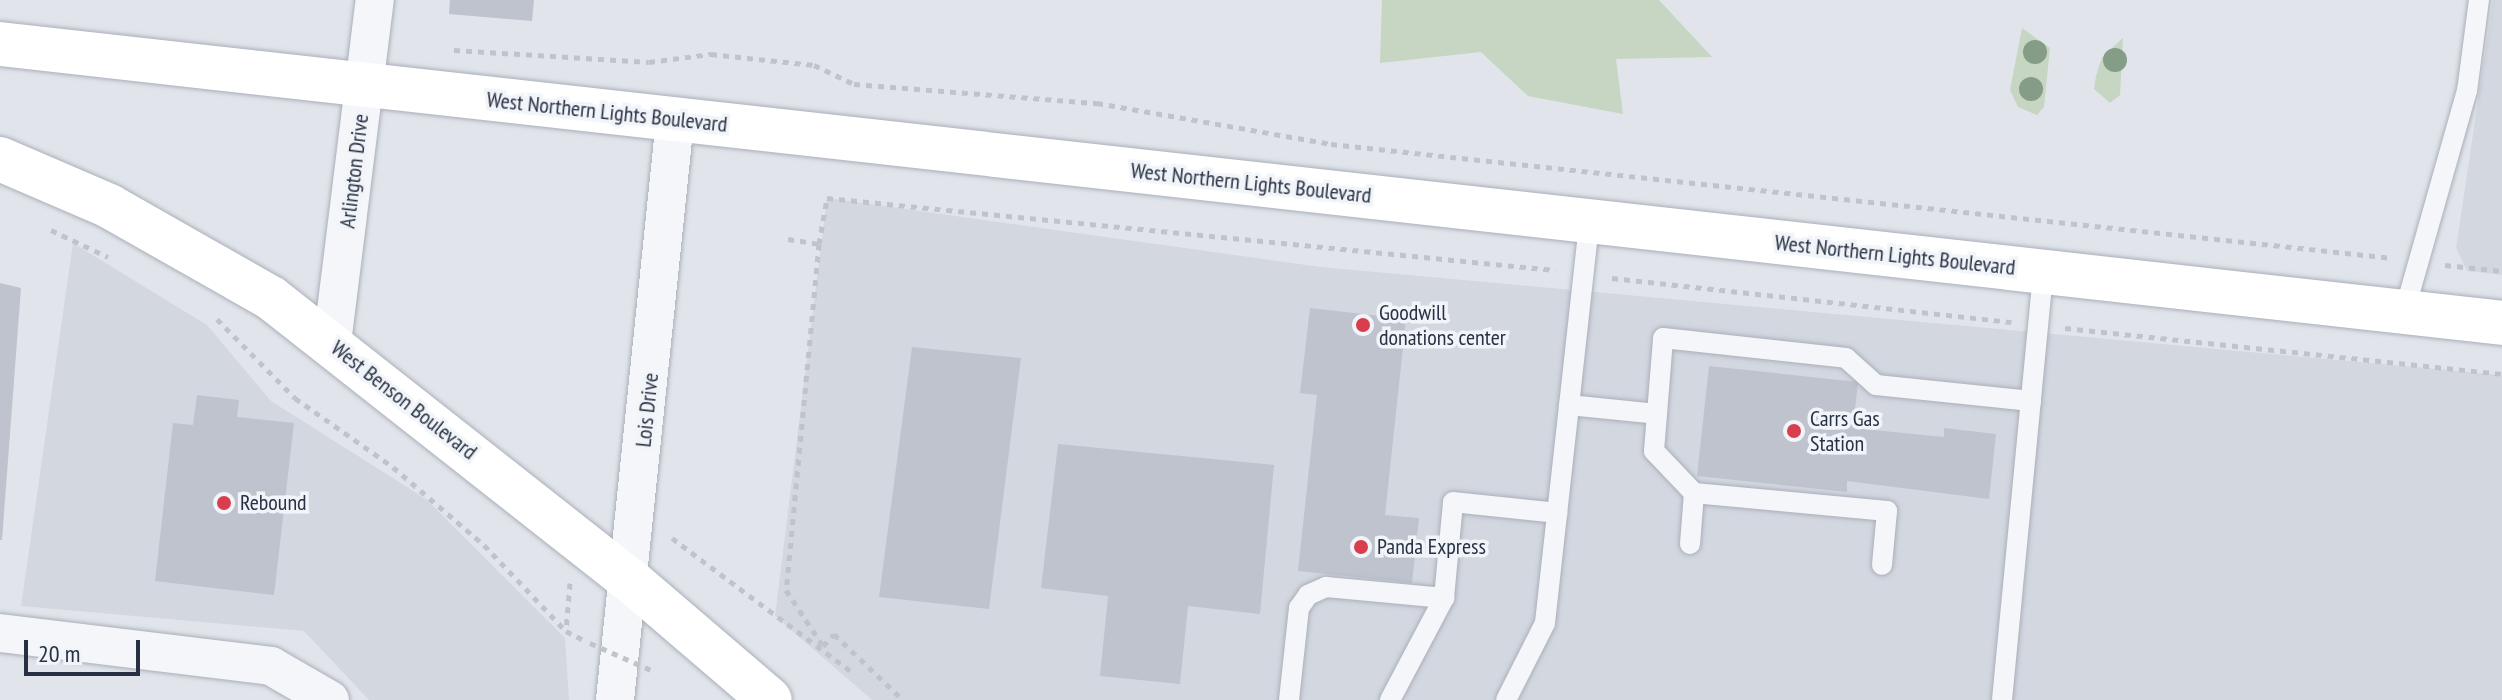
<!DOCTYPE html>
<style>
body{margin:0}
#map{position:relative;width:2502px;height:700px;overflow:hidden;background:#e1e5eb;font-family:"PT Sans Narrow",sans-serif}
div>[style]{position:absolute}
.built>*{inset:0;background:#d3d7e0}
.green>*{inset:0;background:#c6d6c2}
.building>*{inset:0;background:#bec3ce}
.path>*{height:5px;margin-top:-2.5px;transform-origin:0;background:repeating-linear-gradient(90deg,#c0c3ca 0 6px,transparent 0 12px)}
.roads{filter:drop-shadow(0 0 2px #aaafb9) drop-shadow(0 0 2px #aaafb9)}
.lane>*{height:20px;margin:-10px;padding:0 10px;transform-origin:10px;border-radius:10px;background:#f5f6f9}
.street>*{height:38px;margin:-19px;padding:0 19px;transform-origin:19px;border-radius:19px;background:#f5f6f9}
.secondary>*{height:44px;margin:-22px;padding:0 22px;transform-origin:22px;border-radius:22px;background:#fff}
.path-bridge>*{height:5px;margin-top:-2.5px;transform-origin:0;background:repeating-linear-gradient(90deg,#c0c3ca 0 6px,transparent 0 12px)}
.trees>*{width:24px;height:24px;margin:-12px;border-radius:50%;background:#859c86}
.dots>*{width:22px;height:22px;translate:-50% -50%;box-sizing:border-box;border:4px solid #f1f4f8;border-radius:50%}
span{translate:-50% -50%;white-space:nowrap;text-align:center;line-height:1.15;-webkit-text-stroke:7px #f1f4f8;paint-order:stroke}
.street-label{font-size:22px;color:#283144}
.poi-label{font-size:22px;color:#283144}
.left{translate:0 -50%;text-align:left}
.scale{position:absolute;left:24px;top:640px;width:116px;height:36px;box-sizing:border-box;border:4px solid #283144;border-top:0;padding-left:10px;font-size:24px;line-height:28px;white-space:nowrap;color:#283144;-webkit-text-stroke:6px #f1f4f8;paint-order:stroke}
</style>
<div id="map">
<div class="built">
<div style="clip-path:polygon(2493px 0,2502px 0,2502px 275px,2467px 271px,2456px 248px)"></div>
<div style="clip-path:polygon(827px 198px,1321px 267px,2502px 375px,2502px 700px,872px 700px,775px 616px)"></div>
<div style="clip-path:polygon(73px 243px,207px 325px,271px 401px,426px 499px,565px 638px,569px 700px,369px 700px,304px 631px,21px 606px)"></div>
</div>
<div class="green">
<div style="clip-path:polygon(1382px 0,1659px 0,1712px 57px,1616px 59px,1623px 114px,1528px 96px,1481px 52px,1380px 63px)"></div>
<div style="clip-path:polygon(2022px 28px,2050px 48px,2044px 107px,2037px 115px,2018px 107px,2010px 90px)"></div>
<div style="clip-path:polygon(2123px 38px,2120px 95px,2110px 103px,2094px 89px,2096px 76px,2102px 57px)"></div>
</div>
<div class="building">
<div style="clip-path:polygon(450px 0,534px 0,532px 21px,449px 14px)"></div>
<div style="clip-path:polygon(0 283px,21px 288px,2px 540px,0 540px)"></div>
<div style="clip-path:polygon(1310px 308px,1406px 319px,1385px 515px,1419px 518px,1412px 583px,1298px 571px,1317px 395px,1300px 393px)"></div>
<div style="clip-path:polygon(912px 347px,1021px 358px,989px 609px,879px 597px)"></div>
<div style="clip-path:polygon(1709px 366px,1858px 382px,1853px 428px,1944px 437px,1944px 428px,1996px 434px,1989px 499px,1847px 481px,1847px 492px,1697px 476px)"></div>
<div style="clip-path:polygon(197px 395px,239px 400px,237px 417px,294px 423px,274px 595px,155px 581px,173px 423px,193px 425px)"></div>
<div style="clip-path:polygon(1058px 444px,1274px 465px,1260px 614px,1188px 606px,1180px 684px,1100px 676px,1108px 596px,1041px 588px)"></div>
</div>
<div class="path">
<div style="left:454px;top:50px;width:195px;rotate:3.5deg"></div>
<div style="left:649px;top:62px;width:63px;rotate:-7.4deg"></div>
<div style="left:711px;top:54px;width:104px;rotate:6.1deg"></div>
<div style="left:814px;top:65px;width:44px;rotate:25.4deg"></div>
<div style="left:854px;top:84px;width:244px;rotate:4.5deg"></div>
<div style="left:1097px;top:103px;width:238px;rotate:9.9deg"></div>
<div style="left:1331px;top:144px;width:1067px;rotate:6.13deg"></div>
<div style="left:51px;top:230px;width:63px;rotate:25.3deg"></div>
<div style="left:788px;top:239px;width:31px;rotate:9deg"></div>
<div style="left:819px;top:244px;width:348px;rotate:95.4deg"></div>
<div style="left:786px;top:590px;width:67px;rotate:56.5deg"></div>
<div style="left:819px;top:244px;width:47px;rotate:-80.1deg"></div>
<div style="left:827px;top:198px;width:732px;rotate:5.65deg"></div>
<div style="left:2445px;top:265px;width:57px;rotate:6deg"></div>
<div style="left:1612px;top:278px;width:402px;rotate:6.3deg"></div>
<div style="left:217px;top:319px;width:111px;rotate:45.4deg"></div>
<div style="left:295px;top:398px;width:120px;rotate:35.1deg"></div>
<div style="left:393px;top:467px;width:120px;rotate:40.6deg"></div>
<div style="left:484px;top:545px;width:119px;rotate:46.4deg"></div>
<div style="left:2065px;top:328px;width:439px;rotate:6deg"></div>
<div style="left:672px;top:538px;width:224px;rotate:36.7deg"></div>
<div style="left:570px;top:583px;width:48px;rotate:94.8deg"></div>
<div style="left:566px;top:631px;width:18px;rotate:27deg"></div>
<div style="left:823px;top:646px;width:16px;rotate:-47deg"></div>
<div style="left:834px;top:634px;width:95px;rotate:43.7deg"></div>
</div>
<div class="roads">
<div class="lane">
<div style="left:2404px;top:313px;width:231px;rotate:-74.2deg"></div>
<div style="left:2467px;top:91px;width:92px;rotate:-82.5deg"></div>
<div style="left:1569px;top:405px;width:88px;rotate:5.8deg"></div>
<div style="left:1694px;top:493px;width:194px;rotate:5.3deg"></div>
<div style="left:1887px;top:511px;width:54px;rotate:95.3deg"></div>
<div style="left:1690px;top:544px;width:51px;rotate:-85.5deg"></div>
<div style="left:1694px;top:493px;width:58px;rotate:-133.6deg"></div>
<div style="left:1654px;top:451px;width:113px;rotate:-85.4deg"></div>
<div style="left:1663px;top:338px;width:184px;rotate:6.2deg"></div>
<div style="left:1846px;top:358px;width:40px;rotate:42deg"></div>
<div style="left:1876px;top:385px;width:156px;rotate:5.9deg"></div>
<div style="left:1289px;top:700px;width:93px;rotate:-83.8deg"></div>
<div style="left:1299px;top:608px;width:16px;rotate:-55deg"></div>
<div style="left:1308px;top:595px;width:20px;rotate:-24deg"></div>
<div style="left:1326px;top:587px;width:119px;rotate:5.3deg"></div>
<div style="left:1390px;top:700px;width:115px;rotate:-62.1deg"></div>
<div style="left:1444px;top:598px;width:96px;rotate:-84.6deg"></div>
<div style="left:1453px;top:502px;width:105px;rotate:6deg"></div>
<div style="left:1506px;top:700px;width:86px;rotate:-63.1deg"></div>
<div style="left:1545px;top:623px;width:403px;rotate:-83.7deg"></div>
<div style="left:2002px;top:700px;width:430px;rotate:-84.5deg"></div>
</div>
<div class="street">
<div style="left:332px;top:343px;width:346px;rotate:-82.9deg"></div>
<div style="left:0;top:633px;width:273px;rotate:6.9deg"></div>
<div style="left:271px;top:666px;width:68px;rotate:30deg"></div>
<div style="left:615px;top:700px;width:583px;rotate:-84.09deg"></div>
</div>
<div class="secondary">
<div style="left:0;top:44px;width:2518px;rotate:6.36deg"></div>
<div style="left:0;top:159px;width:119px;rotate:23.3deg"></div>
<div style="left:109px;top:206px;width:186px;rotate:29.6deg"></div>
<div style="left:271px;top:298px;width:457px;rotate:38.2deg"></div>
<div style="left:630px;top:580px;width:184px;rotate:40.6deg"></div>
</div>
</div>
<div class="path-bridge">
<div style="left:590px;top:643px;width:67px;rotate:23.9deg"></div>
</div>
<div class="trees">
<div style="left:2035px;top:52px"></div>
<div style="left:2115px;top:60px"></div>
<div style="left:2031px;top:89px"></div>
</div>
<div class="dots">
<div style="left:1363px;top:325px;background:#d83e4d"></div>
<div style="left:1794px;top:431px;background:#d83e4d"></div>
<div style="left:224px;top:503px;background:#d83e4d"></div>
<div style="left:1361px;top:547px;background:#d83e4d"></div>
</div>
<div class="street-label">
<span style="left:607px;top:112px;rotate:6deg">West Northern Lights Boulevard</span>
<span style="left:354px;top:171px;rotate:-83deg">Arlington Drive</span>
<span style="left:1251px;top:183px;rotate:6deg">West Northern Lights Boulevard</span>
<span style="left:1895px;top:255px;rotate:6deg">West Northern Lights Boulevard</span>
<span style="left:404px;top:400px;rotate:38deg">West Benson Boulevard</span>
<span style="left:647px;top:410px;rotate:-84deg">Lois Drive</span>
</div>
<div class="poi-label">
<span class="left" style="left:1379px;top:325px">Goodwill<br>donations center</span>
<span class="left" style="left:1810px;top:431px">Carrs Gas<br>Station</span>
<span class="left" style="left:240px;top:503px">Rebound</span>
<span class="left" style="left:1377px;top:547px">Panda Express</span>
</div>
<div class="scale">20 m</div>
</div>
